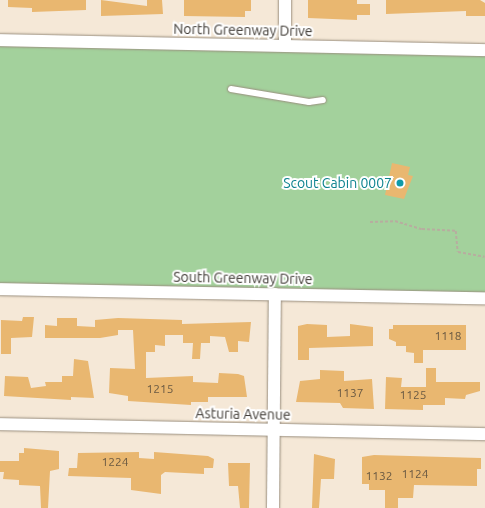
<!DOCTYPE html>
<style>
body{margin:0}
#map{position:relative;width:485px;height:508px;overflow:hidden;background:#f5e8d7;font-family:Ubuntu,sans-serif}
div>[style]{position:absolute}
.green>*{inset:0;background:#a3d19c}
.building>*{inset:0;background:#e9b770}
.path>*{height:1.5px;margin-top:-0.75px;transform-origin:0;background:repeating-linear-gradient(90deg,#b7ad9f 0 3px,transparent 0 5px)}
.roads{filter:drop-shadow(0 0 1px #9a8f7f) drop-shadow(0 0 1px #9a8f7f)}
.lane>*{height:6px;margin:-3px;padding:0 3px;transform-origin:3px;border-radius:3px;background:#fff}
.street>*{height:12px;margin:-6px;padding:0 6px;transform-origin:6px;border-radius:6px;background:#fff}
.dots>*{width:11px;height:11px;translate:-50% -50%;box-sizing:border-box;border:2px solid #fff;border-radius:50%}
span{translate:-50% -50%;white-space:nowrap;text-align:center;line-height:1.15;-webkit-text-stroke:4px #fff;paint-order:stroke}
.number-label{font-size:12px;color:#685842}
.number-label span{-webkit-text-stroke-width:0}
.street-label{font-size:14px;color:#3d3832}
.culture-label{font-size:14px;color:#0d838f}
.right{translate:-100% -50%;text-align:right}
</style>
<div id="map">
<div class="green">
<div style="clip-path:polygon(0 44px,485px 54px,485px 294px,0 284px)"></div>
</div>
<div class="building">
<div style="clip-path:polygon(8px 0,86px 0,86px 10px,32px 12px,32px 8px,8px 7px)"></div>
<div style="clip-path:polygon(101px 0,147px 6px,147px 0,162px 0,163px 14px,101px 16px)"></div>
<div style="clip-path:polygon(184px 0,251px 0,251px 11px,245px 11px,245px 17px,184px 16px)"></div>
<div style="clip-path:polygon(308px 0,357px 0,357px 4px,370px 4px,370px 15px,357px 15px,357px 20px,308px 18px)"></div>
<div style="clip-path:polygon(386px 0,480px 0,485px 3px,485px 16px,466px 16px,466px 11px,386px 14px)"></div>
<div style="clip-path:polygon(392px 163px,410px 167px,408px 175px,413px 176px,404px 199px,385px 195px)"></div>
<div style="clip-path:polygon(23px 317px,34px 317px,32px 337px,11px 338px,11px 354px,1px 354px,1px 320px,22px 321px)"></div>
<div style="clip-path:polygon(57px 318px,77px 318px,77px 326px,95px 327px,95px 320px,118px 318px,182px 320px,182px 324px,251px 322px,249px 342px,238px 341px,238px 352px,229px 352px,225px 337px,210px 336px,210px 343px,201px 343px,200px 359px,192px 359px,193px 343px,183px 343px,183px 335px,165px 335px,165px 346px,155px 345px,155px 352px,146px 352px,146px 378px,193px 376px,193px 382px,218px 383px,219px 373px,238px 374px,244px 376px,247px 397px,208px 397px,208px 402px,191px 402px,191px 405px,128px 401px,128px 396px,109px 393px,110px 368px,135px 369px,133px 330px,118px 330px,118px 335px,100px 338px,45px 338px,45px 325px,57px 326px)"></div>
<div style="clip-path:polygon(307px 324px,327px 325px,327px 337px,350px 336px,350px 324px,373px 327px,373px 346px,309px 348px,309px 360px,298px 360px,298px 326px)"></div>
<div style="clip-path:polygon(393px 325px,466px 325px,466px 350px,423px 350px,423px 363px,414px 363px,414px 353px,406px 352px,406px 346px,396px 346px,396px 342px,389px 339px,389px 329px,393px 329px)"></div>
<div style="clip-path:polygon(74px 359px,88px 361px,94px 398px,71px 397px,71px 400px,4px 396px,5px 376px,28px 377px,31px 388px,46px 386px,45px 382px,62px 382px,62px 376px,73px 376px)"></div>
<div style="clip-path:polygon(426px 368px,436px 368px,436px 382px,480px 382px,480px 391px,466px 395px,465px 399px,445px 398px,445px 405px,423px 405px,423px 410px,385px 409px,386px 377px,402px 378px,401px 387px,426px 387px)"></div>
<div style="clip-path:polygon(320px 370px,344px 371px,344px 381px,372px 379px,374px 409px,343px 408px,340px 403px,296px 402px,300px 381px,320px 379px)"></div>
<div style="clip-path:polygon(24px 448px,59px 451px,59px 469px,50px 471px,48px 508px,41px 508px,40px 486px,19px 485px,19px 480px,3px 479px,4px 472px,0 472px,0 461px,19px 461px,19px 453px,24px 453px)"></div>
<div style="clip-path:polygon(139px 452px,139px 458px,154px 459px,154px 452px,208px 456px,214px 459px,213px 468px,204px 468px,204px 474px,165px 472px,161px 475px,161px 494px,131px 490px,131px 478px,68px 476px,69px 468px,77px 468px,78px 453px)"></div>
<div style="clip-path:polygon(314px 454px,335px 459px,334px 479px,321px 479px,319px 508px,312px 508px)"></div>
<div style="clip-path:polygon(374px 455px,481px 458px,481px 469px,477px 469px,477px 486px,414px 485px,413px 498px,398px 498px,398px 508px,385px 508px,385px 490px,369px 490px,369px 484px,362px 484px,362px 457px)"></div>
<div style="clip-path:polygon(228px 463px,250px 463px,249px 508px,240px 508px,238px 486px,229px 486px)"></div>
</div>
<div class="path">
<div style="left:370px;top:222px;width:25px;rotate:-2deg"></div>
<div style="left:395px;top:221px;width:28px;rotate:17deg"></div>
<div style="left:422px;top:229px;width:34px;rotate:3deg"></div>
<div style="left:456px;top:231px;width:21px;rotate:85deg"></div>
<div style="left:458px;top:252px;width:27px;rotate:10deg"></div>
</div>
<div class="roads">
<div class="lane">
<div style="left:231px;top:89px;width:79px;rotate:9.5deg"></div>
<div style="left:309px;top:102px;width:14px;rotate:-8deg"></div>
</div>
<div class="street">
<div style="left:0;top:40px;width:485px;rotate:1.2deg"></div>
<div style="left:285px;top:45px;width:45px;rotate:-90deg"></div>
<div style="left:0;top:289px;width:485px;rotate:1.1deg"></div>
<div style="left:0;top:424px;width:485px;rotate:1.2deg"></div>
<div style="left:273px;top:508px;width:214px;rotate:-89.5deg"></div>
</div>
</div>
<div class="dots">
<div style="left:400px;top:183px;background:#0f9aa8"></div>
</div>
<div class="number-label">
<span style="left:448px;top:336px">1118</span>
<span style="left:160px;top:389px">1215</span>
<span style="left:350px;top:393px">1137</span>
<span style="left:413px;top:395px">1125</span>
<span style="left:115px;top:462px">1224</span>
<span style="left:415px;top:474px">1124</span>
<span style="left:379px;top:476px">1132</span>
</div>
<div class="street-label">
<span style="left:243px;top:30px;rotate:1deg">North Greenway Drive</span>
<span style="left:243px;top:278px;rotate:1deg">South Greenway Drive</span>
<span style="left:243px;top:414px;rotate:1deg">Asturia Avenue</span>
</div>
<div class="culture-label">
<span class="right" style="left:392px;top:183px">Scout Cabin 0007</span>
</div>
</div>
